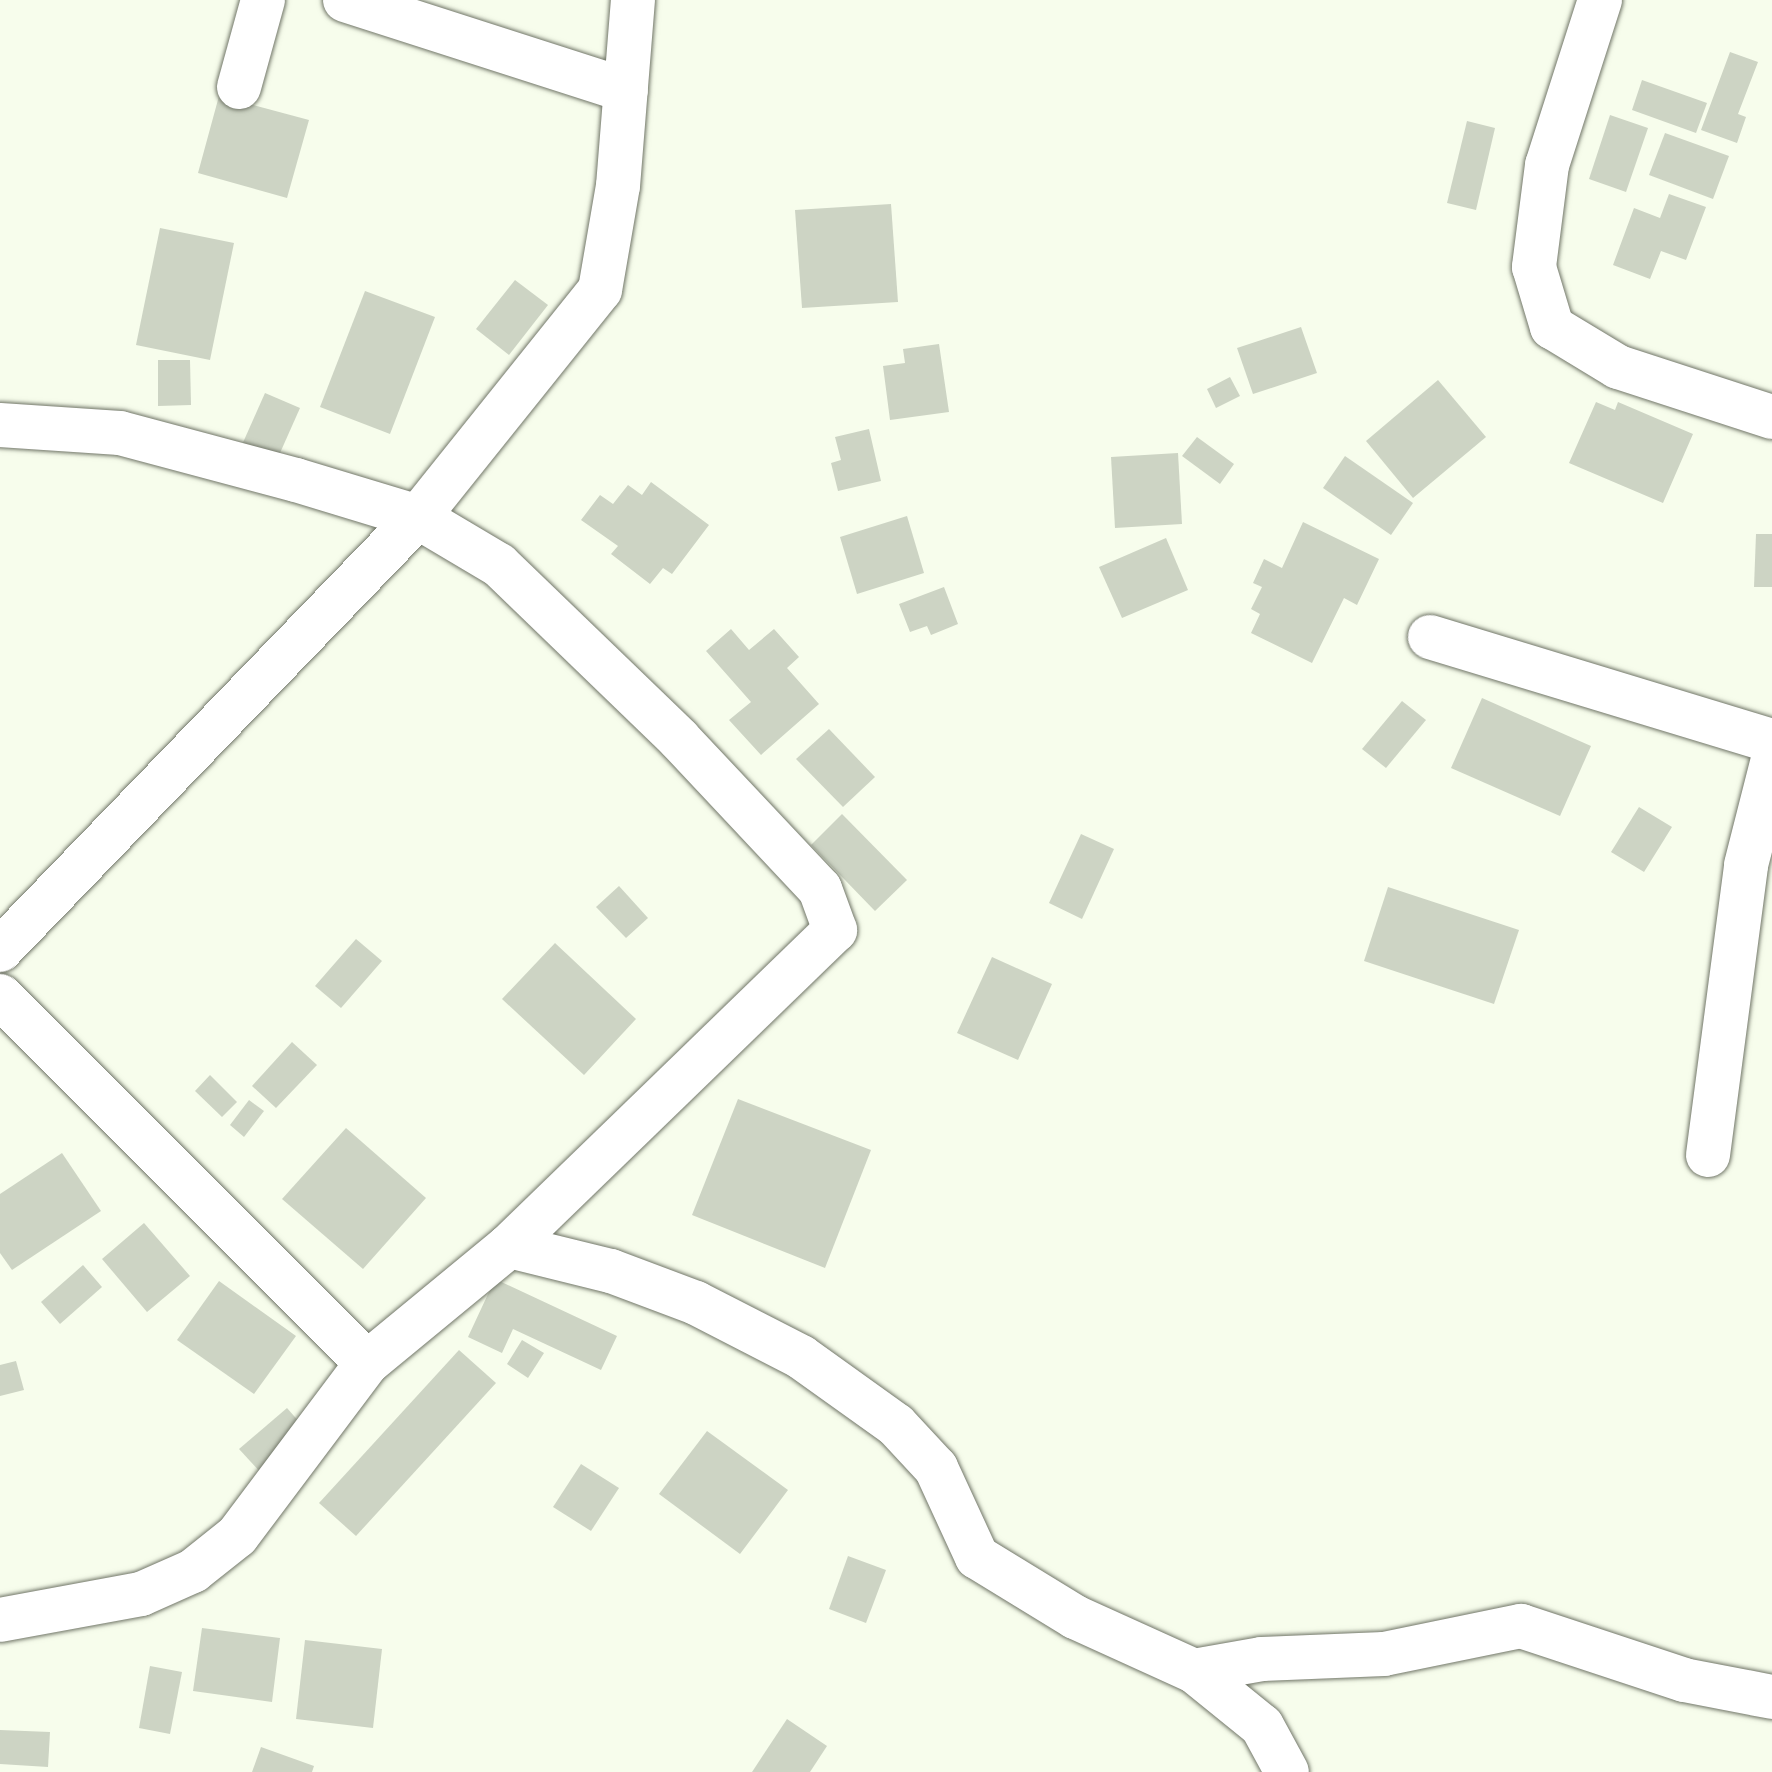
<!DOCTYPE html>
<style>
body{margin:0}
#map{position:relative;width:1772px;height:1772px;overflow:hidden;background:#f7fdec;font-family:"IBM Plex Sans",sans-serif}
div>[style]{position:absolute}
.building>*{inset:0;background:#cdd4c4}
.roads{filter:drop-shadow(0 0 2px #717668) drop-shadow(0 0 2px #717668)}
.minor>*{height:44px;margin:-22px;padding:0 22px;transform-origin:22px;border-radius:22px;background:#fff}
span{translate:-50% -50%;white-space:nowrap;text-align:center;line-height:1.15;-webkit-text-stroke:7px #f7fdec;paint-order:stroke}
</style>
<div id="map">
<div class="building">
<div style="clip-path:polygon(1730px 52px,1758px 62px,1738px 114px,1746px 117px,1737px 143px,1701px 130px)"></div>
<div style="clip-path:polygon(1642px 80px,1707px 103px,1696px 133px,1632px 110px)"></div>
<div style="clip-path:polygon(219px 96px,309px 120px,287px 198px,198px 173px)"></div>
<div style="clip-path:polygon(1610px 115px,1648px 128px,1626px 192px,1589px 179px)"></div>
<div style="clip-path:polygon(1467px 121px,1495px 128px,1476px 210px,1447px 203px)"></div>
<div style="clip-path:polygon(1665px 133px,1729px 156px,1713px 199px,1649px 175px)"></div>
<div style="clip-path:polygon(1669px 194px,1706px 207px,1686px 260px,1661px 251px,1650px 279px,1613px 265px,1634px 208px,1660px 218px)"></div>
<div style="clip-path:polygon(891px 204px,898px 302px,802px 308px,795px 210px)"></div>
<div style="clip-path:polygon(160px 228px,234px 243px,210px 360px,136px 345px)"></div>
<div style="clip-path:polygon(515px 280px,548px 305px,509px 355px,476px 329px)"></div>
<div style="clip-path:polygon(365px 291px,435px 317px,390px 434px,320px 407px)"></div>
<div style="clip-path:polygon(1301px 327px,1317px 373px,1253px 394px,1237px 348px)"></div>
<div style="clip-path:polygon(939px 344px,949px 412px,890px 420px,883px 366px,905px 363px,903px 349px)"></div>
<div style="clip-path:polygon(158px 360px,190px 360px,191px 405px,158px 406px)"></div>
<div style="clip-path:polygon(1230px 377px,1240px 396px,1216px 408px,1207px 389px)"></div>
<div style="clip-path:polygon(1438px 380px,1486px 437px,1413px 498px,1366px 441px)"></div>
<div style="clip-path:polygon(265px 393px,300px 408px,276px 462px,241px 447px)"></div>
<div style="clip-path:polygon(1596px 402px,1615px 410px,1618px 402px,1693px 434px,1663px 503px,1569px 463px)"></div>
<div style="clip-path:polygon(869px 429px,881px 481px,838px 491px,831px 463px,841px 460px,835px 437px)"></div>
<div style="clip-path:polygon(1197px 437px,1234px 464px,1220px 484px,1182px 456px)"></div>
<div style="clip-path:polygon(1178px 453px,1182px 524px,1115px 528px,1111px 457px)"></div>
<div style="clip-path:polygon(1345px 456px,1413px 503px,1391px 535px,1323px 488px)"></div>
<div style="clip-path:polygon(651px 482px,709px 525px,672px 574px,663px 568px,650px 584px,611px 554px,618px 546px,581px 520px,600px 495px,613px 504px,628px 485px,642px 495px)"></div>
<div style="clip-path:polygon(907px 516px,924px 573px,857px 594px,840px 537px)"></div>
<div style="clip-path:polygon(1303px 522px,1379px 559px,1357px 605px,1344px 598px,1312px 663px,1251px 633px,1260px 614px,1251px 609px,1262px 587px,1253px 583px,1264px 559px,1282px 568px)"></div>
<div style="clip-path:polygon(1756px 534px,1772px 534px,1772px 587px,1754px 587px)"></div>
<div style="clip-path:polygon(1166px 538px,1188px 590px,1122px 618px,1099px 567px)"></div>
<div style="clip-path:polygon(944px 587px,958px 624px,931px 635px,927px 626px,910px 632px,899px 604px)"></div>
<div style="clip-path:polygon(731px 629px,749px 650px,774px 629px,799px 657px,787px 668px,819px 704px,761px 755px,729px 720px,751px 702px,706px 651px)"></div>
<div style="clip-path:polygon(1482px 698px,1591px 746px,1560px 816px,1451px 768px)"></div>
<div style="clip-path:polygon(1402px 701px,1426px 720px,1386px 768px,1362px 749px)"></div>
<div style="clip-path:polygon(829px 729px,875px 777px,843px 807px,796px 759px)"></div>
<div style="clip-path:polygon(1639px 807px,1672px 827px,1644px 872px,1611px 852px)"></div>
<div style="clip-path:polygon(842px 814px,907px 880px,875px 911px,811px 845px)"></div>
<div style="clip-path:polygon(1081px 834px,1114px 849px,1082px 919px,1049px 903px)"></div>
<div style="clip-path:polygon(619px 886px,648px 918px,626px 938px,596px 907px)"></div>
<div style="clip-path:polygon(1388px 887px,1519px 930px,1494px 1004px,1364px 961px)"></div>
<div style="clip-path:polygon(356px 939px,382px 961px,341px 1008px,315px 986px)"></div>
<div style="clip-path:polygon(555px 943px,636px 1019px,584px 1075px,502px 999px)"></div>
<div style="clip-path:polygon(992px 957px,1052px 984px,1018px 1060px,957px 1033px)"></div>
<div style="clip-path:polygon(292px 1042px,317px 1065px,276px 1108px,252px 1086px)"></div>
<div style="clip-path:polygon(210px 1075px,237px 1102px,222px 1117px,195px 1091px)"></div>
<div style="clip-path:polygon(738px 1099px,871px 1150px,825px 1268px,692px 1215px)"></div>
<div style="clip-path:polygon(249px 1100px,264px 1111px,244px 1137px,230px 1125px)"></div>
<div style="clip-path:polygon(346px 1128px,426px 1198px,363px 1269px,282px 1199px)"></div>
<div style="clip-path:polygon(62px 1153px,101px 1211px,12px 1270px,0 1253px,0 1194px)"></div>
<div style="clip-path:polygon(144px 1223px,190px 1276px,147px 1312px,102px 1259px)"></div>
<div style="clip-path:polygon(83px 1265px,102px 1287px,60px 1324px,41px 1302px)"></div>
<div style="clip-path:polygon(495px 1279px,617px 1336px,601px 1370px,513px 1329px,502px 1353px,468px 1337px)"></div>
<div style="clip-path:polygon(219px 1281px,296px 1336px,254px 1394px,177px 1340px)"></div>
<div style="clip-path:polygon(522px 1340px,544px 1353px,528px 1378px,507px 1364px)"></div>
<div style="clip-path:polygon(459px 1350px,496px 1383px,356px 1536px,319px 1503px)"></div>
<div style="clip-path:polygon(16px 1361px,24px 1390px,0 1396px,0 1365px)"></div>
<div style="clip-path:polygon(287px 1408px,308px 1432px,261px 1473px,239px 1449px)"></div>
<div style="clip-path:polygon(707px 1431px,788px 1490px,740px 1554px,659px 1494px)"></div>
<div style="clip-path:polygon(581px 1464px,619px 1488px,591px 1531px,553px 1507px)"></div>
<div style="clip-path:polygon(848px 1556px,886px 1570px,866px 1623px,829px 1609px)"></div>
<div style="clip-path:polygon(202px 1628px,280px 1638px,272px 1702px,193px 1691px)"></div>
<div style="clip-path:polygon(305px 1640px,382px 1649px,373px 1728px,296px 1719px)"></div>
<div style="clip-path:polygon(150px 1666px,182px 1672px,170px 1734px,139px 1728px)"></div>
<div style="clip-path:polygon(787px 1719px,827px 1746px,810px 1772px,752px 1772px)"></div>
<div style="clip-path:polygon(0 1730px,50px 1732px,48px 1767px,0 1764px)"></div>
<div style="clip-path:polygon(261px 1747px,314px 1766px,312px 1772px,252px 1772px)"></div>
</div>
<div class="roads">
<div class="minor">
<div style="left:345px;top:0;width:295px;rotate:17.8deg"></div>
<div style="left:1600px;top:0;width:173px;rotate:107.8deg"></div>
<div style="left:1547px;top:165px;width:103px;rotate:97.3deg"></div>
<div style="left:1534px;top:267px;width:63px;rotate:73.3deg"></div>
<div style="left:1552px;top:327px;width:77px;rotate:31.2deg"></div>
<div style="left:1618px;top:367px;width:162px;rotate:18deg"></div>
<div style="left:239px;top:87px;width:90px;rotate:-74.6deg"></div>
<div style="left:0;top:425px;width:120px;rotate:3.8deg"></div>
<div style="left:120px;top:433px;width:182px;rotate:15deg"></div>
<div style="left:296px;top:480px;width:127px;rotate:16.9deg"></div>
<div style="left:418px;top:517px;width:94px;rotate:30.7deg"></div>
<div style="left:499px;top:565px;width:250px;rotate:44deg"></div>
<div style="left:679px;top:739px;width:206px;rotate:46.8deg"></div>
<div style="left:820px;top:889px;width:44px;rotate:69.9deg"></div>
<div style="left:835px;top:930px;width:454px;rotate:135.9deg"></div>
<div style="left:509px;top:1246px;width:184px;rotate:140.5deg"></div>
<div style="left:367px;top:1363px;width:216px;rotate:126.9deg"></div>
<div style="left:237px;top:1536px;width:56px;rotate:141.5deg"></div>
<div style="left:193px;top:1571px;width:57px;rotate:156.1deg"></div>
<div style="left:141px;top:1594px;width:143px;rotate:169.6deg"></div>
<div style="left:1430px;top:637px;width:357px;rotate:16.9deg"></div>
<div style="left:0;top:950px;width:602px;rotate:-46.01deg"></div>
<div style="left:418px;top:517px;width:291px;rotate:-51.3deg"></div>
<div style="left:600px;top:290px;width:106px;rotate:-80.2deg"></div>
<div style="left:618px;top:186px;width:187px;rotate:-85.4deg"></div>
<div style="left:0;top:996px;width:519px;rotate:45deg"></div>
<div style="left:1708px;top:1155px;width:292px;rotate:-82.5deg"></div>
<div style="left:1746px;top:865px;width:105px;rotate:-75.7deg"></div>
<div style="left:509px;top:1246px;width:105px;rotate:13.8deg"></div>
<div style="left:611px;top:1271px;width:91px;rotate:20.6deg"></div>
<div style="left:696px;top:1303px;width:118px;rotate:27.2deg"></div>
<div style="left:801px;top:1357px;width:117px;rotate:35.6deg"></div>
<div style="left:896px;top:1425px;width:59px;rotate:47.1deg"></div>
<div style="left:936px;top:1468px;width:98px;rotate:65.3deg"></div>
<div style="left:977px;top:1557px;width:115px;rotate:31.5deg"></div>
<div style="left:1075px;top:1617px;width:131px;rotate:24.4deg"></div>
<div style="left:1194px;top:1671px;width:87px;rotate:39deg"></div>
<div style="left:1262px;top:1726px;width:52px;rotate:61.5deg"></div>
<div style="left:1194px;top:1671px;width:69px;rotate:-10deg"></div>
<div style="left:1262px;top:1659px;width:122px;rotate:-2.3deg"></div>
<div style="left:1384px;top:1654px;width:140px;rotate:-11.6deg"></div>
<div style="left:1521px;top:1626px;width:172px;rotate:18.3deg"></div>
<div style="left:1684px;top:1680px;width:90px;rotate:10.9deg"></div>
</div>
</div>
</div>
